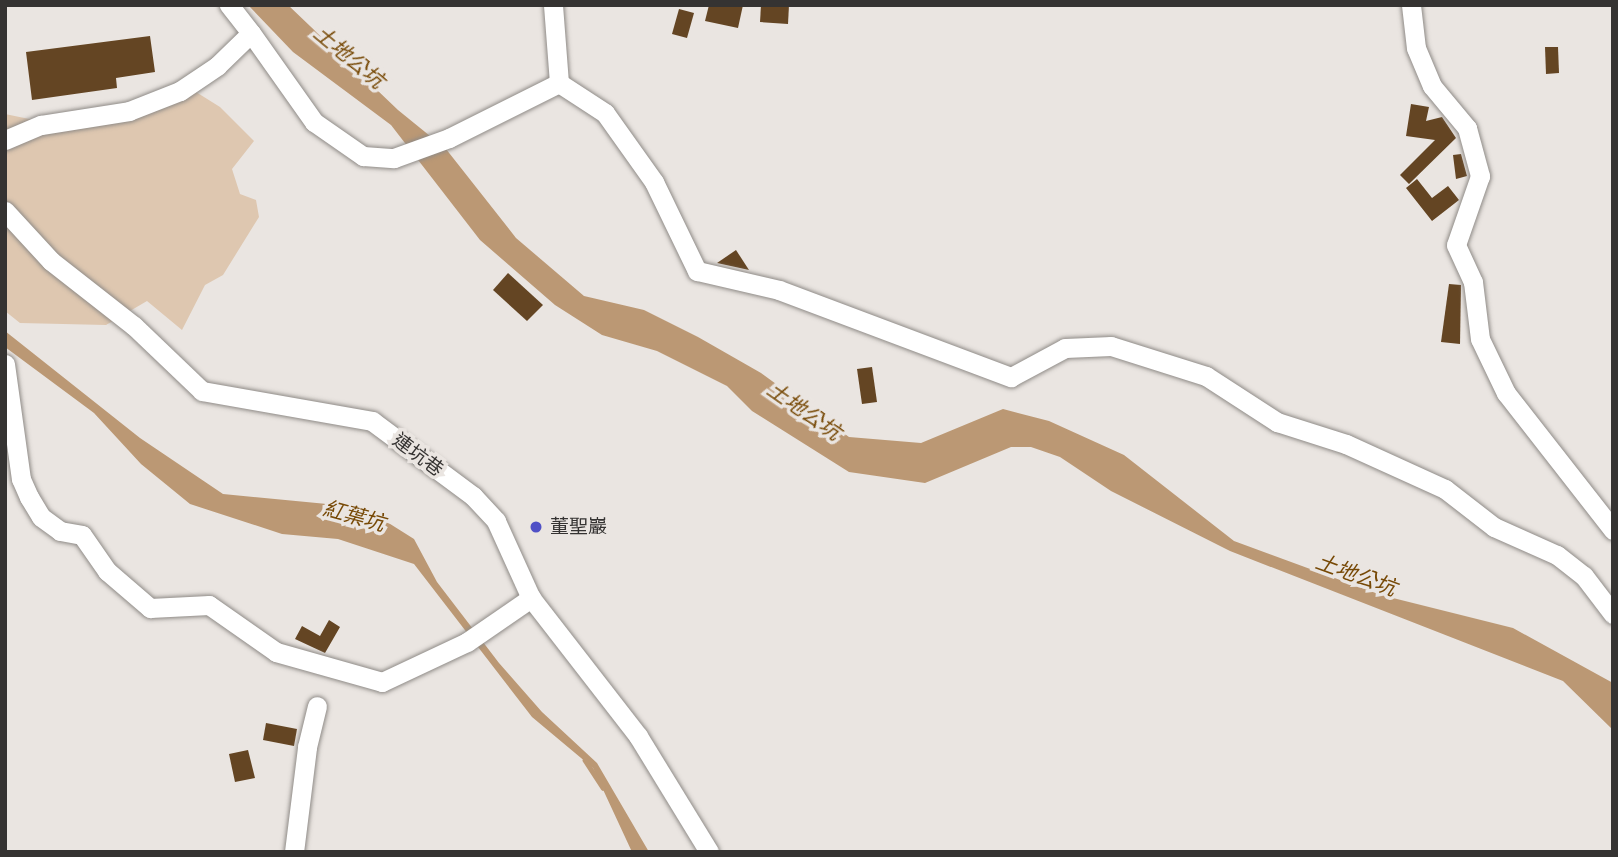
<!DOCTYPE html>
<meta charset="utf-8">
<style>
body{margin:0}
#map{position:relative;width:1618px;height:857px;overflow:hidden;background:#eae5e1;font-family:"PT Sans Narrow","Noto Sans TC",sans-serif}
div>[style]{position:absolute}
.green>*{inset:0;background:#dec7b0}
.water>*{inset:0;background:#bb9874}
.stream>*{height:4.5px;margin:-2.25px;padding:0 2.25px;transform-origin:2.25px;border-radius:2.25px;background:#bb9874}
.building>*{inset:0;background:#644523}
.roads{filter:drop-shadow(0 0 2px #8f8b87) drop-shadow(0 0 2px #8f8b87)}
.minor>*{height:19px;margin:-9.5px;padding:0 9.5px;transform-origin:9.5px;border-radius:9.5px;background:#fff}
.dots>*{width:19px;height:19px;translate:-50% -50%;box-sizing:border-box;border:4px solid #eae5e1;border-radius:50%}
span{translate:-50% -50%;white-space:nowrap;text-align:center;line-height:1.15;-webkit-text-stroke:7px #eae5e1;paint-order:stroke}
.street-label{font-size:19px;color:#353332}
.poi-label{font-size:19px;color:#353332}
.left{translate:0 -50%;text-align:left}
.water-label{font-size:21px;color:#774906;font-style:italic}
.frame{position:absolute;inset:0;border:7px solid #353332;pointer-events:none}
</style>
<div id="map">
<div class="green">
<div style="clip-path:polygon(196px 92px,220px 107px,254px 141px,232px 169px,240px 194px,256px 200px,259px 217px,223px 275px,205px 285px,182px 330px,147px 301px,106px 325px,20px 323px,5px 311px,5px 114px,68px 127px)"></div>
</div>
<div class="water">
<div style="clip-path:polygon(248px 5px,288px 5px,398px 110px,446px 149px,516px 238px,584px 296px,644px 310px,698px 337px,761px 373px,849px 437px,921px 443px,1003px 409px,1049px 421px,1124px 455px,1234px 541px,1381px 595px,1513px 628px,1613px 683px,1613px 730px,1563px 681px,1230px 551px,1111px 491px,1060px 457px,1031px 447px,1011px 447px,925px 483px,849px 472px,752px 411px,727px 386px,657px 351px,602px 335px,555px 305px,480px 240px,391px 125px,293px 52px)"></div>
<div style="clip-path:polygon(5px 331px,140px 438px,223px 494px,327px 504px,387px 522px,414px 539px,437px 582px,499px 663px,542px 712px,597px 763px,649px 852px,632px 852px,593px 768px,532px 717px,414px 564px,338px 539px,282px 534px,190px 504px,141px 464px,94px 413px,5px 347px)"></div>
</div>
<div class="stream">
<div style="left:585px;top:760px;width:33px;rotate:57deg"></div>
</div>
<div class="building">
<div style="clip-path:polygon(709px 5px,743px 5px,738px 28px,705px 21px)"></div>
<div style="clip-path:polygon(761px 5px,789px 5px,788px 24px,760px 22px)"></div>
<div style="clip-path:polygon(679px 9px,694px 13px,687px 38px,672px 34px)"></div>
<div style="clip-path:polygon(150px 36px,155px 72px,116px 78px,117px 88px,32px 100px,26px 52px)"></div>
<div style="clip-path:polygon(1545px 47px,1558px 47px,1559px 73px,1546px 74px)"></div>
<div style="clip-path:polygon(1411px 104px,1429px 107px,1426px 121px,1442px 117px,1456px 138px,1409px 184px,1400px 175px,1435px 140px,1406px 136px)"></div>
<div style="clip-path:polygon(1461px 154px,1467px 176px,1456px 179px,1453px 155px)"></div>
<div style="clip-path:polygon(1417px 179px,1432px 198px,1448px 186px,1459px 200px,1432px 221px,1406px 188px)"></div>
<div style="clip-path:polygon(736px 250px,749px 270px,717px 263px)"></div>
<div style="clip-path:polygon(508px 273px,543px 305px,527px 321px,493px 290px)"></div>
<div style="clip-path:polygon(1449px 284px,1461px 285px,1460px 344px,1441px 342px)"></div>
<div style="clip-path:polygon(872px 367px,877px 402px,862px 404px,857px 369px)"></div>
<div style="clip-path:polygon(329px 620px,340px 627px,325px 653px,295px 639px,302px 626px,320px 636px)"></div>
<div style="clip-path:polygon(266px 723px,297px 729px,294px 746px,263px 740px)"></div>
<div style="clip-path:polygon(248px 750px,255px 778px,235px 782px,229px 754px)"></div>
</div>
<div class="roads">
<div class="minor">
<div style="left:1411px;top:5px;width:43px;rotate:83.4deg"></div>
<div style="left:1416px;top:48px;width:41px;rotate:67.2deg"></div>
<div style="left:1432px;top:86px;width:55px;rotate:50.2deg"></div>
<div style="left:1467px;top:128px;width:50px;rotate:74.8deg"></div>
<div style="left:1480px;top:176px;width:73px;rotate:109.2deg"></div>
<div style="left:1456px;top:245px;width:41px;rotate:65.3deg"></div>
<div style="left:1473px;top:282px;width:57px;rotate:83deg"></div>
<div style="left:1480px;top:339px;width:60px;rotate:64.3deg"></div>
<div style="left:1506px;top:393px;width:174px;rotate:52deg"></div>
<div style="left:251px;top:33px;width:109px;rotate:54.7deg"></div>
<div style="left:314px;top:122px;width:60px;rotate:34.8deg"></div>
<div style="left:363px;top:156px;width:31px;rotate:4deg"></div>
<div style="left:394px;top:158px;width:59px;rotate:-20deg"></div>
<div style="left:449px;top:138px;width:123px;rotate:-26.6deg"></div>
<div style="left:559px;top:83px;width:78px;rotate:-94.4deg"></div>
<div style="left:559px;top:83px;width:55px;rotate:33.1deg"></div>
<div style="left:605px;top:113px;width:85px;rotate:54.6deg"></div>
<div style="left:654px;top:182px;width:99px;rotate:64.2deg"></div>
<div style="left:697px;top:271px;width:84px;rotate:13deg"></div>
<div style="left:779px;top:290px;width:248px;rotate:20.6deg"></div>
<div style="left:1011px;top:377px;width:61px;rotate:-28.2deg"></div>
<div style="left:1065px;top:348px;width:46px;rotate:-2.5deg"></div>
<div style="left:1111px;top:346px;width:100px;rotate:17.5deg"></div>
<div style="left:1206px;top:376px;width:85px;rotate:32.9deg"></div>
<div style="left:1277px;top:422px;width:72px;rotate:17.7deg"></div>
<div style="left:1346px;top:444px;width:109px;rotate:24.4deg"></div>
<div style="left:1445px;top:489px;width:62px;rotate:37.8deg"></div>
<div style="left:1494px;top:527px;width:69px;rotate:24deg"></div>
<div style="left:1557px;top:555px;width:34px;rotate:38deg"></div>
<div style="left:1584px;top:576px;width:48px;rotate:52.7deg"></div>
<div style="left:5px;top:140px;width:39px;rotate:-23deg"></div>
<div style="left:41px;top:125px;width:89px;rotate:-9deg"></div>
<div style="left:129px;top:111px;width:55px;rotate:-21.4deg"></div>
<div style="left:180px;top:91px;width:45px;rotate:-34deg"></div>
<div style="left:217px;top:66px;width:47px;rotate:-44.1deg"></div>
<div style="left:251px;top:33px;width:36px;rotate:-128deg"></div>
<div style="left:5px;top:211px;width:68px;rotate:47.4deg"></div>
<div style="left:51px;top:261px;width:105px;rotate:38.1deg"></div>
<div style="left:134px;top:326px;width:94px;rotate:43.7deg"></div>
<div style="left:202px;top:391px;width:173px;rotate:10deg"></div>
<div style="left:372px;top:421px;width:126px;rotate:36.6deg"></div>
<div style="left:473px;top:496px;width:34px;rotate:47deg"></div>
<div style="left:496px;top:521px;width:85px;rotate:65.6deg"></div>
<div style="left:531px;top:598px;width:175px;rotate:52.2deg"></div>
<div style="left:638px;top:736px;width:136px;rotate:58.5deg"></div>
<div style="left:5px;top:364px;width:116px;rotate:82.1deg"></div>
<div style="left:21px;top:479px;width:20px;rotate:66deg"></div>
<div style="left:29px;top:497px;width:23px;rotate:59deg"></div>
<div style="left:41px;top:517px;width:24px;rotate:36deg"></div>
<div style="left:60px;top:531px;width:22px;rotate:10deg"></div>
<div style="left:82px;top:535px;width:44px;rotate:55.2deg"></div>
<div style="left:107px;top:571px;width:57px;rotate:40.7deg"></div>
<div style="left:150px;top:608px;width:59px;rotate:-2.9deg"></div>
<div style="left:209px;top:605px;width:82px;rotate:35deg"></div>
<div style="left:276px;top:652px;width:110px;rotate:15.8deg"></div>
<div style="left:382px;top:682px;width:94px;rotate:-25.2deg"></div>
<div style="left:467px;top:642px;width:78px;rotate:-34.5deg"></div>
<div style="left:294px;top:852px;width:106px;rotate:-82.9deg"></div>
<div style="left:307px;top:747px;width:42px;rotate:-76.3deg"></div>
</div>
</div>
<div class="dots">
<div style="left:536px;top:527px;background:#5050c6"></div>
</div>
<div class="street-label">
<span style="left:418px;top:455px;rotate:37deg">連坑巷</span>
</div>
<div class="poi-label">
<span class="left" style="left:550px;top:527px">董聖巖</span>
</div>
<div class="water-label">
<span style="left:349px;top:57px;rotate:40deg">土地公坑</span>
<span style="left:804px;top:411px;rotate:35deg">土地公坑</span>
<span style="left:354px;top:516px;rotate:15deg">紅葉坑</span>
<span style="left:1356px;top:575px;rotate:20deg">土地公坑</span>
</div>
<div class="frame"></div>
</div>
